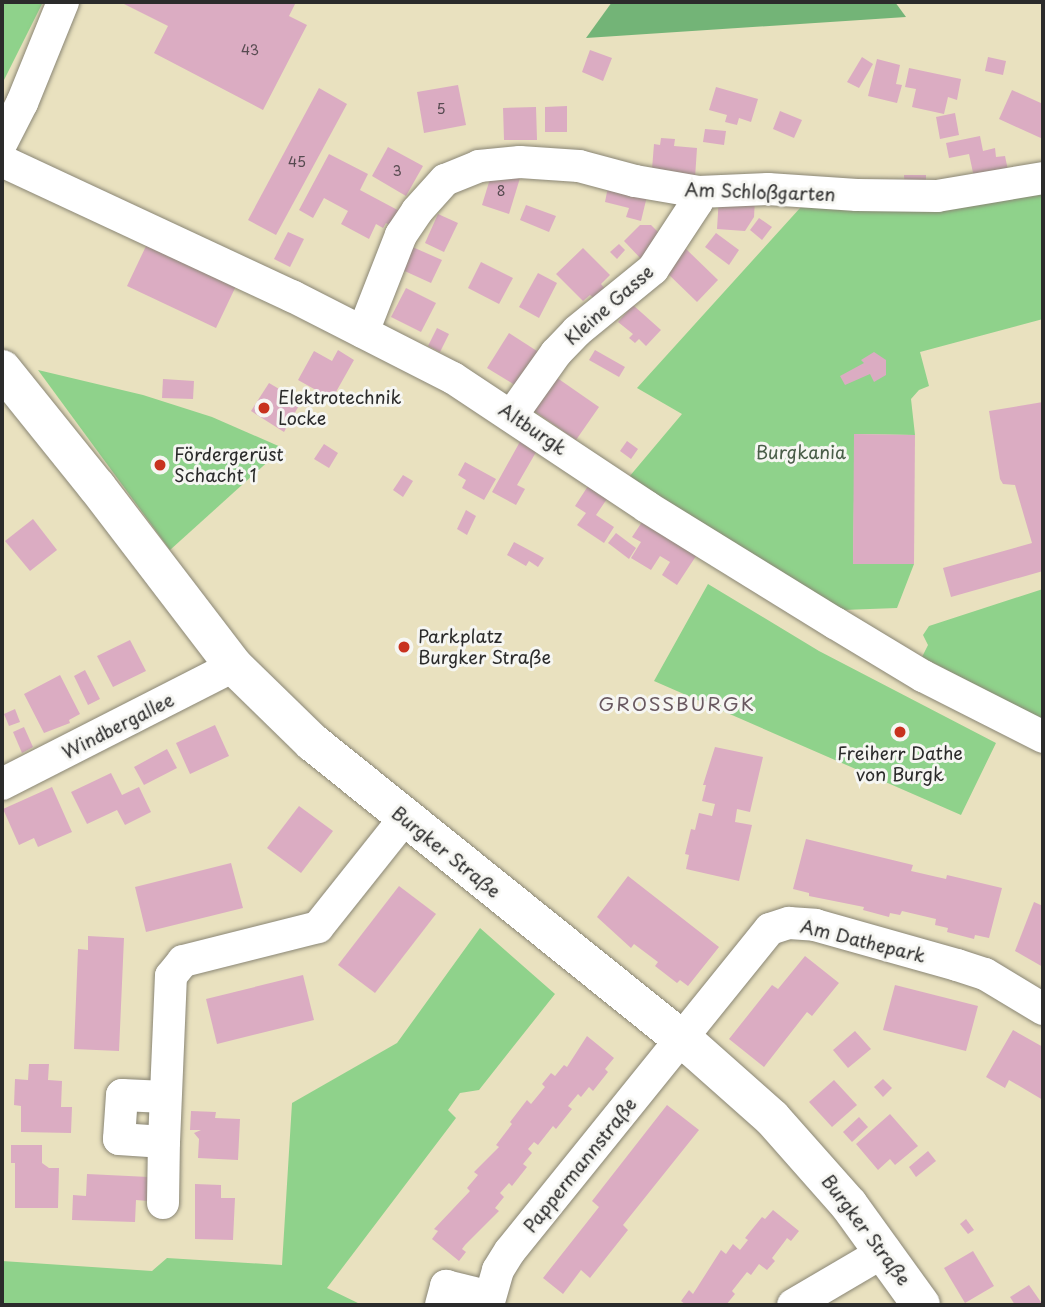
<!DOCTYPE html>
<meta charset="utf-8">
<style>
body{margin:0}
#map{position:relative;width:1045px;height:1307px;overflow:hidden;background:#e9e1bf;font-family:"Playpen Sans",sans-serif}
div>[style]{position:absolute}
.green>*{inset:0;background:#8fd28b}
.forest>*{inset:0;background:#73b477}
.building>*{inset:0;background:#dbacc2}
.roads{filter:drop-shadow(0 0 2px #8a8675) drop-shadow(0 0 2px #8a8675)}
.street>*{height:32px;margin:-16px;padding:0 16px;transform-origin:16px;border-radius:16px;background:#fff}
.secondary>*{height:38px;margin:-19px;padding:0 19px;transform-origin:19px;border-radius:19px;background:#fff}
.dots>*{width:19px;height:19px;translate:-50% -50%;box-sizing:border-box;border:4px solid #f6f6f2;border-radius:50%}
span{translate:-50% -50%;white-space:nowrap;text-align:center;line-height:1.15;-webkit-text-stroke:6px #f6f6f2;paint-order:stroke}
.number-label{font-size:14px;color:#574b51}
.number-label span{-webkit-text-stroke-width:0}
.street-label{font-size:18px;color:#2b2b2b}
.poi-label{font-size:18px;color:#2b2b2b}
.left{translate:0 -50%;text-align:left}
.park-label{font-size:18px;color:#495d48}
.neighbourhood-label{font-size:19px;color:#695860;letter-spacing:2px}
.frame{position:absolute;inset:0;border:4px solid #2b2b2b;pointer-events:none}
</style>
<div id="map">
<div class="green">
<div style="clip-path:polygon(2px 2px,43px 2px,2px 84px)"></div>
<div style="clip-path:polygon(1043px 185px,1043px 319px,920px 352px,929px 386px,919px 390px,911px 399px,915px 435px,855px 434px,853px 564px,914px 564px,897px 608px,843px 610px,629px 477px,682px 414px,637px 388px,810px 197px)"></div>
<div style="clip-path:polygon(38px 370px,143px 395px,212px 417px,283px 448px,170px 550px)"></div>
<div style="clip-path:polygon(708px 584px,819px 651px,996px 743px,961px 815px,654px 681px)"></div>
<div style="clip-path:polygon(1043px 589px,1043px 720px,922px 657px,928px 645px,923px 635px,929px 626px)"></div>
<div style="clip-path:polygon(480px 928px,555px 994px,479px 1090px,460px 1093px,448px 1110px,456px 1118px,327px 1288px,362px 1305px,2px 1305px,2px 1261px,152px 1271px,167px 1258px,282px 1265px,292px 1103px,397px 1043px)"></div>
</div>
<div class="forest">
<div style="clip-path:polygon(612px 2px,895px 2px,906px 17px,586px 38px)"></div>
</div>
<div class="building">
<div style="clip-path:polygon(120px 2px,296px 2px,289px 16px,307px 25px,263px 110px,154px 53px,168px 26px)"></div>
<div style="clip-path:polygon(590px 50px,612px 58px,603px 81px,582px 72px)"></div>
<div style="clip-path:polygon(862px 57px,873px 64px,859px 88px,847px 82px)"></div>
<div style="clip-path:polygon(988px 57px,1006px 61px,1003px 75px,985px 71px)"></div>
<div style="clip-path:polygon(877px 59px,900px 65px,896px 84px,902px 85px,897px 103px,868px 96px)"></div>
<div style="clip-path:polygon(909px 68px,961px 79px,957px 100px,948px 97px,944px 114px,912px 107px,916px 89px,905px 87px)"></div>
<div style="clip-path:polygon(458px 85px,466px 125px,424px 133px,417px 92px)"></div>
<div style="clip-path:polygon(716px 87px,758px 99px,751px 122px,739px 118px,737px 125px,725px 122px,727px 115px,709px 110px)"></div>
<div style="clip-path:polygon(319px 88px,347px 104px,276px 235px,248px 220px)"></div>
<div style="clip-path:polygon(1012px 90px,1043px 104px,1043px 139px,999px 119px)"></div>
<div style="clip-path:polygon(567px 106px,567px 132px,545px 132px,545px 107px)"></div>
<div style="clip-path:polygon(536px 107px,537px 140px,504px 140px,503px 108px)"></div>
<div style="clip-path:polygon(780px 111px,802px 120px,794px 138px,773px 129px)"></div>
<div style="clip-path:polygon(955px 113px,959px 135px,940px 139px,936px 117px)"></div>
<div style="clip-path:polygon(705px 129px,726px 131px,724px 145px,703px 142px)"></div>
<div style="clip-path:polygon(980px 136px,983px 151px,995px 148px,996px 157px,1005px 156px,1009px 175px,975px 182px,969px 154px,949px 158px,946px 143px)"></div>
<div style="clip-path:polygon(661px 138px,675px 139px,674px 146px,697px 148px,695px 178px,672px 176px,672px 171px,652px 169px,654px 144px,660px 145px)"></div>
<div style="clip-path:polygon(388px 147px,423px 166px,406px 196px,372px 176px)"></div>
<div style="clip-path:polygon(329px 154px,368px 174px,360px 190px,405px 214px,396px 229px,386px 223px,383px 228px,376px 224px,369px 239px,341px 224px,348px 211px,324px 198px,313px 218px,299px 210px)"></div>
<div style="clip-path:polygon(493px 169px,520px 178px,509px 214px,482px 205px)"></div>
<div style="clip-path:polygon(904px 175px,926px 175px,926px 191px,905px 191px)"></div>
<div style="clip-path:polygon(609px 182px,648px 192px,641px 221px,626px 217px,629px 208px,605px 202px)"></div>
<div style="clip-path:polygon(719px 196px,755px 199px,754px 217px,745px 231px,717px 229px)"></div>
<div style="clip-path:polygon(526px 205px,556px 216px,549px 232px,520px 220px)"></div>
<div style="clip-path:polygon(438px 214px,458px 223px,444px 252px,425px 243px)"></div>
<div style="clip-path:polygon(759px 218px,772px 227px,762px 240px,750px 230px)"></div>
<div style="clip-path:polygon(640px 225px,651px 225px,660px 234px,643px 261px,624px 241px)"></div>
<div style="clip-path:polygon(288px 232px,304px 239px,290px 267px,274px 259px)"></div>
<div style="clip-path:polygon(716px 233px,739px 250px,729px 265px,705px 247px)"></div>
<div style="clip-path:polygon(147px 244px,236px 286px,216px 328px,127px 286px)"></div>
<div style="clip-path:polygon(619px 244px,625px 250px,617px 259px,610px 252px)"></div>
<div style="clip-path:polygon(408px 245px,442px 260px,431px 283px,398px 268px)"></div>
<div style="clip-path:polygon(583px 248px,610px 275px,601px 284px,606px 290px,596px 300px,590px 295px,583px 301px,556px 274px)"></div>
<div style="clip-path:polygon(685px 248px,718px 280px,697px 302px,664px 270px)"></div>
<div style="clip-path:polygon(481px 262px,513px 278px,499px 304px,468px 288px)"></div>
<div style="clip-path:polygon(538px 273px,557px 283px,539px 318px,519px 307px)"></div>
<div style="clip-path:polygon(406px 288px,436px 303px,421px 332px,391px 317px)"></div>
<div style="clip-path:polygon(633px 305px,661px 330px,646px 346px,639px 339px,635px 343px,629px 338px,633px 334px,618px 322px)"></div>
<div style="clip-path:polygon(437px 328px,449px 334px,440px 352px,428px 346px)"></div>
<div style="clip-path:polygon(509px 333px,540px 353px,518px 387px,487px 368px)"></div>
<div style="clip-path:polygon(338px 350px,354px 360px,332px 399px,298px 380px,314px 351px,332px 361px)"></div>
<div style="clip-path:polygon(595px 350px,625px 367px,619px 377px,589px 360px)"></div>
<div style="clip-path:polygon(874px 352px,886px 360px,886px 375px,874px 382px,870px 374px,845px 385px,840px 376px,864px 363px,861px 360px)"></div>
<div style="clip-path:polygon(550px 373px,599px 407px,576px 440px,527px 406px)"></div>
<div style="clip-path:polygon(163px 379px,194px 381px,193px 399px,162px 398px)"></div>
<div style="clip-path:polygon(269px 383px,301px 402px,284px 432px,251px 411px)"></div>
<div style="clip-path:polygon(1043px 402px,1043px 571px,951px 597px,943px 568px,1032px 543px,1015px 485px,1003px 484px,1000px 479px,989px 411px)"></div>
<div style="clip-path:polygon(854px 434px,915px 435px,914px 564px,853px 564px)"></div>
<div style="clip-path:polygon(522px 438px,539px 447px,517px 485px,525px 489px,516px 505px,492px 492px)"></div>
<div style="clip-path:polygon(627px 441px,638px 449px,631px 459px,620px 451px)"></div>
<div style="clip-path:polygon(324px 444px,338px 453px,329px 468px,314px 459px)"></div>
<div style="clip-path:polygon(465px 462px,496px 479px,484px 500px,462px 488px,466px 480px,458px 475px)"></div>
<div style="clip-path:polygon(403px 475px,413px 481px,403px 497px,393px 490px)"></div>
<div style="clip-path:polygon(590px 483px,609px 496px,596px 515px,614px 527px,604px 543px,577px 525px,586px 513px,575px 506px)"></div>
<div style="clip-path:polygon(466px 510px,476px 516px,467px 535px,457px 529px)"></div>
<div style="clip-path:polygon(33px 519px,57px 550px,30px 571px,5px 541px)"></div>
<div style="clip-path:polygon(644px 519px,698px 553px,677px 585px,662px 575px,670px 562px,660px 556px,651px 570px,631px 558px,641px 542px,632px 537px)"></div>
<div style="clip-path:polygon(616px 533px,636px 548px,629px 559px,608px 543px)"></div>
<div style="clip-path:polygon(514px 542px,544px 558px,538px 567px,529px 561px,526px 566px,507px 555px)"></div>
<div style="clip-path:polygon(130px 640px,146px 671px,113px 687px,97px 656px)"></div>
<div style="clip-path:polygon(85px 670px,100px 699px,88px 705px,74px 676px)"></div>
<div style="clip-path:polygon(60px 675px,80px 714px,69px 720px,70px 723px,44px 733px,24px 694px)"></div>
<div style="clip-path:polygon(15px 709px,20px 722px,9px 726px,4px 714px)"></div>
<div style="clip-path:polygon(215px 725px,229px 756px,190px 774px,176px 743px)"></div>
<div style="clip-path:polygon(24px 727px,33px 747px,22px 753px,13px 732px)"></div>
<div style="clip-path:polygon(715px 747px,763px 757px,750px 812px,737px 809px,735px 822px,752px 825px,739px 881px,686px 869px,689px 855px,685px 854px,691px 829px,695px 830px,699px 813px,712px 816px,715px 804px,702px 801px,706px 785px,703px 785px)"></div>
<div style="clip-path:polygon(167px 749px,177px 768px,144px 785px,134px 767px)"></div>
<div style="clip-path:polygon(111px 773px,122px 795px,139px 787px,151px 812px,125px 825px,117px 810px,87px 824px,71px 792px)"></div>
<div style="clip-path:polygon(52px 787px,72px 832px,38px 847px,34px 838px,19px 845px,3px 809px)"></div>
<div style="clip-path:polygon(299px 806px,333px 831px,301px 873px,267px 848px)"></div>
<div style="clip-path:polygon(806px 839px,913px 865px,911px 871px,946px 879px,947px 875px,1002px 888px,989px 938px,975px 935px,974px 939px,947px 932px,948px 928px,935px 925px,936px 919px,902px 911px,900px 915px,890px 913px,889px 917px,863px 910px,864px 907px,809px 896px,809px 893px,793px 889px)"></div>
<div style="clip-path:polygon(231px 863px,243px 908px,146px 932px,135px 887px)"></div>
<div style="clip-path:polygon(628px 876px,719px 947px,688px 986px,680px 980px,677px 983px,655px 966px,658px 962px,634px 944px,631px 948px,597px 917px)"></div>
<div style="clip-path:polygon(399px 886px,436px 914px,375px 993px,338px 965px)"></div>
<div style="clip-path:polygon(1034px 902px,1043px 906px,1043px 967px,1015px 951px)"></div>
<div style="clip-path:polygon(88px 936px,124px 938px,119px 1051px,74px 1049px,78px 949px,88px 950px)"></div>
<div style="clip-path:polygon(805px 956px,839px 983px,812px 1016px,807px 1012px,764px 1067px,729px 1039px,772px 985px,778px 989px)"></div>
<div style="clip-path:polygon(303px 975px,314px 1020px,217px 1044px,206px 999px)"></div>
<div style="clip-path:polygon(895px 985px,978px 1006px,966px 1051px,883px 1030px)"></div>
<div style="clip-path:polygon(1013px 1030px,1043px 1047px,1043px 1100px,1009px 1080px,1005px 1088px,986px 1077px)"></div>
<div style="clip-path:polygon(855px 1031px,871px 1049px,848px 1068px,833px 1050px)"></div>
<div style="clip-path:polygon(587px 1036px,614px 1058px,605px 1069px,608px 1072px,593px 1091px,589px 1087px,581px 1097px,578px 1094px,568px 1106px,572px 1109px,556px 1129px,553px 1126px,538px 1145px,534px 1142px,528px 1149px,532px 1153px,523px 1164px,527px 1167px,512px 1186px,509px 1183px,500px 1193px,504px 1197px,495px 1208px,499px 1211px,465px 1245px,462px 1249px,466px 1252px,459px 1261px,432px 1239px,438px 1231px,434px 1229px,470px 1191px,467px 1188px,478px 1175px,474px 1172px,499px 1147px,496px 1145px,512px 1124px,510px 1122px,527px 1100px,531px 1104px,545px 1087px,542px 1084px,551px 1073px,555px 1076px,564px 1065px,567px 1067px)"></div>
<div style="clip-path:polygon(29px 1064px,49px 1064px,48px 1080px,62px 1081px,61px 1107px,72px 1107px,71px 1133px,21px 1132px,21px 1106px,14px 1105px,15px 1079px,28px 1080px)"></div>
<div style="clip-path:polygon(883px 1079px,892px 1088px,883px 1097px,874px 1087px)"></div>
<div style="clip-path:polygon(834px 1080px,857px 1105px,832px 1127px,809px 1102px)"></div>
<div style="clip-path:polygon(667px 1105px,699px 1130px,623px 1225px,628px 1230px,590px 1278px,581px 1270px,563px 1294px,543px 1278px,599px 1207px,592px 1201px)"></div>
<div style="clip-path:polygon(191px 1111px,216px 1112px,215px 1118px,240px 1119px,238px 1160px,198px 1158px,199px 1139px,194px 1133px,201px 1130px,190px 1130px)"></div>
<div style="clip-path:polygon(890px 1114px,918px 1146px,895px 1165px,890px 1159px,878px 1170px,856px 1144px)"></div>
<div style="clip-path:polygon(859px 1117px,868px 1127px,852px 1142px,843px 1132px)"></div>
<div style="clip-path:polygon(11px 1145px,42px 1145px,42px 1163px,49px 1168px,59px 1168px,58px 1208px,15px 1208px,15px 1163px,11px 1163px)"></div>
<div style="clip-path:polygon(928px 1151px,936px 1161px,916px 1177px,909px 1167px)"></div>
<div style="clip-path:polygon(87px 1174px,149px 1177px,148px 1201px,136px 1200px,135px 1222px,72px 1220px,73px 1195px,86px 1196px)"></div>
<div style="clip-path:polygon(195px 1184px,221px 1185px,221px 1198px,235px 1198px,233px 1240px,195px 1239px)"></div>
<div style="clip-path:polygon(773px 1210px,799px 1231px,791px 1241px,787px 1238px,785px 1241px,772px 1258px,775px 1261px,767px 1270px,759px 1264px,751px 1275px,747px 1272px,732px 1291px,735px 1294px,726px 1305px,686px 1305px,681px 1301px,689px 1290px,693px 1294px,721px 1250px,726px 1254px,733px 1244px,740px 1250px,748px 1240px,745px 1238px,762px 1217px,765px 1219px)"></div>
<div style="clip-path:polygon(966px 1219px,974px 1230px,968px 1234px,960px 1224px)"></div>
<div style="clip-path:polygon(973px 1251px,994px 1286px,965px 1303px,944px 1268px)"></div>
<div style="clip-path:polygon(1029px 1285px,1043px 1305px,1015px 1305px,1010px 1297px)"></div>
</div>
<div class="roads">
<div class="street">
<div style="left:2px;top:142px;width:44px;rotate:-62.9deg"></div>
<div style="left:22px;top:103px;width:109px;rotate:-67.9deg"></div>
<div style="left:2px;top:161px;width:320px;rotate:25deg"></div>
<div style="left:292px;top:296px;width:181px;rotate:27deg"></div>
<div style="left:453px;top:378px;width:233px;rotate:33.6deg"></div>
<div style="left:647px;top:507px;width:221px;rotate:31.7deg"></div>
<div style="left:835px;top:623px;width:103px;rotate:31.1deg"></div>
<div style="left:923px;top:676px;width:135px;rotate:26.9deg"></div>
<div style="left:363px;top:332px;width:104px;rotate:-68.6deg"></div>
<div style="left:401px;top:235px;width:29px;rotate:-56deg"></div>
<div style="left:417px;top:211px;width:42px;rotate:-47.9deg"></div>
<div style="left:445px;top:180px;width:37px;rotate:-22deg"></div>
<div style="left:479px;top:166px;width:41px;rotate:-5.6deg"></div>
<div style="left:520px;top:162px;width:59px;rotate:3.9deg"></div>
<div style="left:579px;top:166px;width:58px;rotate:15deg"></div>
<div style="left:635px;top:181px;width:65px;rotate:9.8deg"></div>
<div style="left:699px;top:192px;width:69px;rotate:-2.5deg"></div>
<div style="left:768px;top:189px;width:89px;rotate:3.9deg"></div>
<div style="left:857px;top:195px;width:80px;rotate:0.7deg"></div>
<div style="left:937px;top:196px;width:108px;rotate:-9.6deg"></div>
<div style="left:512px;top:415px;width:76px;rotate:-54.6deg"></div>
<div style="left:556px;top:353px;width:30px;rotate:-46deg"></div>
<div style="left:577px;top:331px;width:98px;rotate:-39.2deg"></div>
<div style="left:653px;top:269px;width:80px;rotate:-56.7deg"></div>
<div style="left:697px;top:202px;width:10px;rotate:-79deg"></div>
<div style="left:2px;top:784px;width:260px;rotate:-27deg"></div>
<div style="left:165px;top:1097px;width:43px;rotate:-177.3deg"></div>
<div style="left:122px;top:1095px;width:44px;rotate:93.9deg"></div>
<div style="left:119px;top:1139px;width:45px;rotate:3.8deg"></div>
<div style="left:164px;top:1142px;width:166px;rotate:-87.6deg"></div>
<div style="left:171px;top:976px;width:19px;rotate:-51deg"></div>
<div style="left:183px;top:961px;width:139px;rotate:-14.1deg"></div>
<div style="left:318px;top:927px;width:138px;rotate:-51.5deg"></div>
<div style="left:163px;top:1203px;width:61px;rotate:-89.1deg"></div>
<div style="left:441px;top:1305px;width:20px;rotate:-75deg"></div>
<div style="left:446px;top:1286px;width:45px;rotate:14deg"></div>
<div style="left:488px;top:1305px;width:36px;rotate:-74deg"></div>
<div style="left:498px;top:1270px;width:22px;rotate:-58deg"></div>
<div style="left:510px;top:1251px;width:414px;rotate:-51.1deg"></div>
<div style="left:770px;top:929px;width:20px;rotate:-18deg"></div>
<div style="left:789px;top:923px;width:26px;rotate:4deg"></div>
<div style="left:815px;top:925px;width:148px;rotate:15.7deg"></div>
<div style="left:957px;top:965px;width:29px;rotate:18deg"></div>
<div style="left:985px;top:974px;width:68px;rotate:31.1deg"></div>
<div style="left:793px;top:1305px;width:107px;rotate:-30.4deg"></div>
</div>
<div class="secondary">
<div style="left:2px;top:369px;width:151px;rotate:51.2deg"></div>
<div style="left:97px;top:487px;width:225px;rotate:52.6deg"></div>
<div style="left:234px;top:666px;width:109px;rotate:44.3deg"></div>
<div style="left:312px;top:742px;width:487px;rotate:38.8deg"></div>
<div style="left:692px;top:1047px;width:107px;rotate:41.6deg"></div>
<div style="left:772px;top:1118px;width:116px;rotate:48.5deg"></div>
<div style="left:849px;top:1205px;width:123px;rotate:54.2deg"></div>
</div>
</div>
<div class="dots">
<div style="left:264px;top:408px;background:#c8321e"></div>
<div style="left:160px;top:465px;background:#c8321e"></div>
<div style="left:404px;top:647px;background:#c8321e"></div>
<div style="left:900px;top:732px;background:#c8321e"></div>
</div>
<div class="number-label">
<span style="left:250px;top:50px">43</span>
<span style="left:441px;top:109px">5</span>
<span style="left:297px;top:162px">45</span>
<span style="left:397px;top:171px">3</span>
<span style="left:501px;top:191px">8</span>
</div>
<div class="street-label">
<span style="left:760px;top:192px;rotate:2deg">Am Schloßgarten</span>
<span style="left:609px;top:305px;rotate:-41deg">Kleine Gasse</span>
<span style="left:533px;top:429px;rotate:34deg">Altburgk</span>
<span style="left:118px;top:726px;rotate:-27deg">Windbergallee</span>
<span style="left:446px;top:852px;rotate:39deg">Burgker Straße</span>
<span style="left:863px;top:941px;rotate:14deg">Am Dathepark</span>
<span style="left:580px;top:1165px;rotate:-51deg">Pappermannstraße</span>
<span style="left:866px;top:1230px;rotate:53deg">Burgker Straße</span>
</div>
<div class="poi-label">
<span class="left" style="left:278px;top:408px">Elektrotechnik<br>Locke</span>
<span class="left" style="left:174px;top:465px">Fördergerüst<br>Schacht 1</span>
<span class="left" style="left:418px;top:647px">Parkplatz<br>Burgker Straße</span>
<span style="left:900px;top:764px">Freiherr Dathe<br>von Burgk</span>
</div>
<div class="park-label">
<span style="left:801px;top:452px">Burgkania</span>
</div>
<div class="neighbourhood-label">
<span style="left:677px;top:704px">GROSSBURGK</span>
</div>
<div class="frame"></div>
</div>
